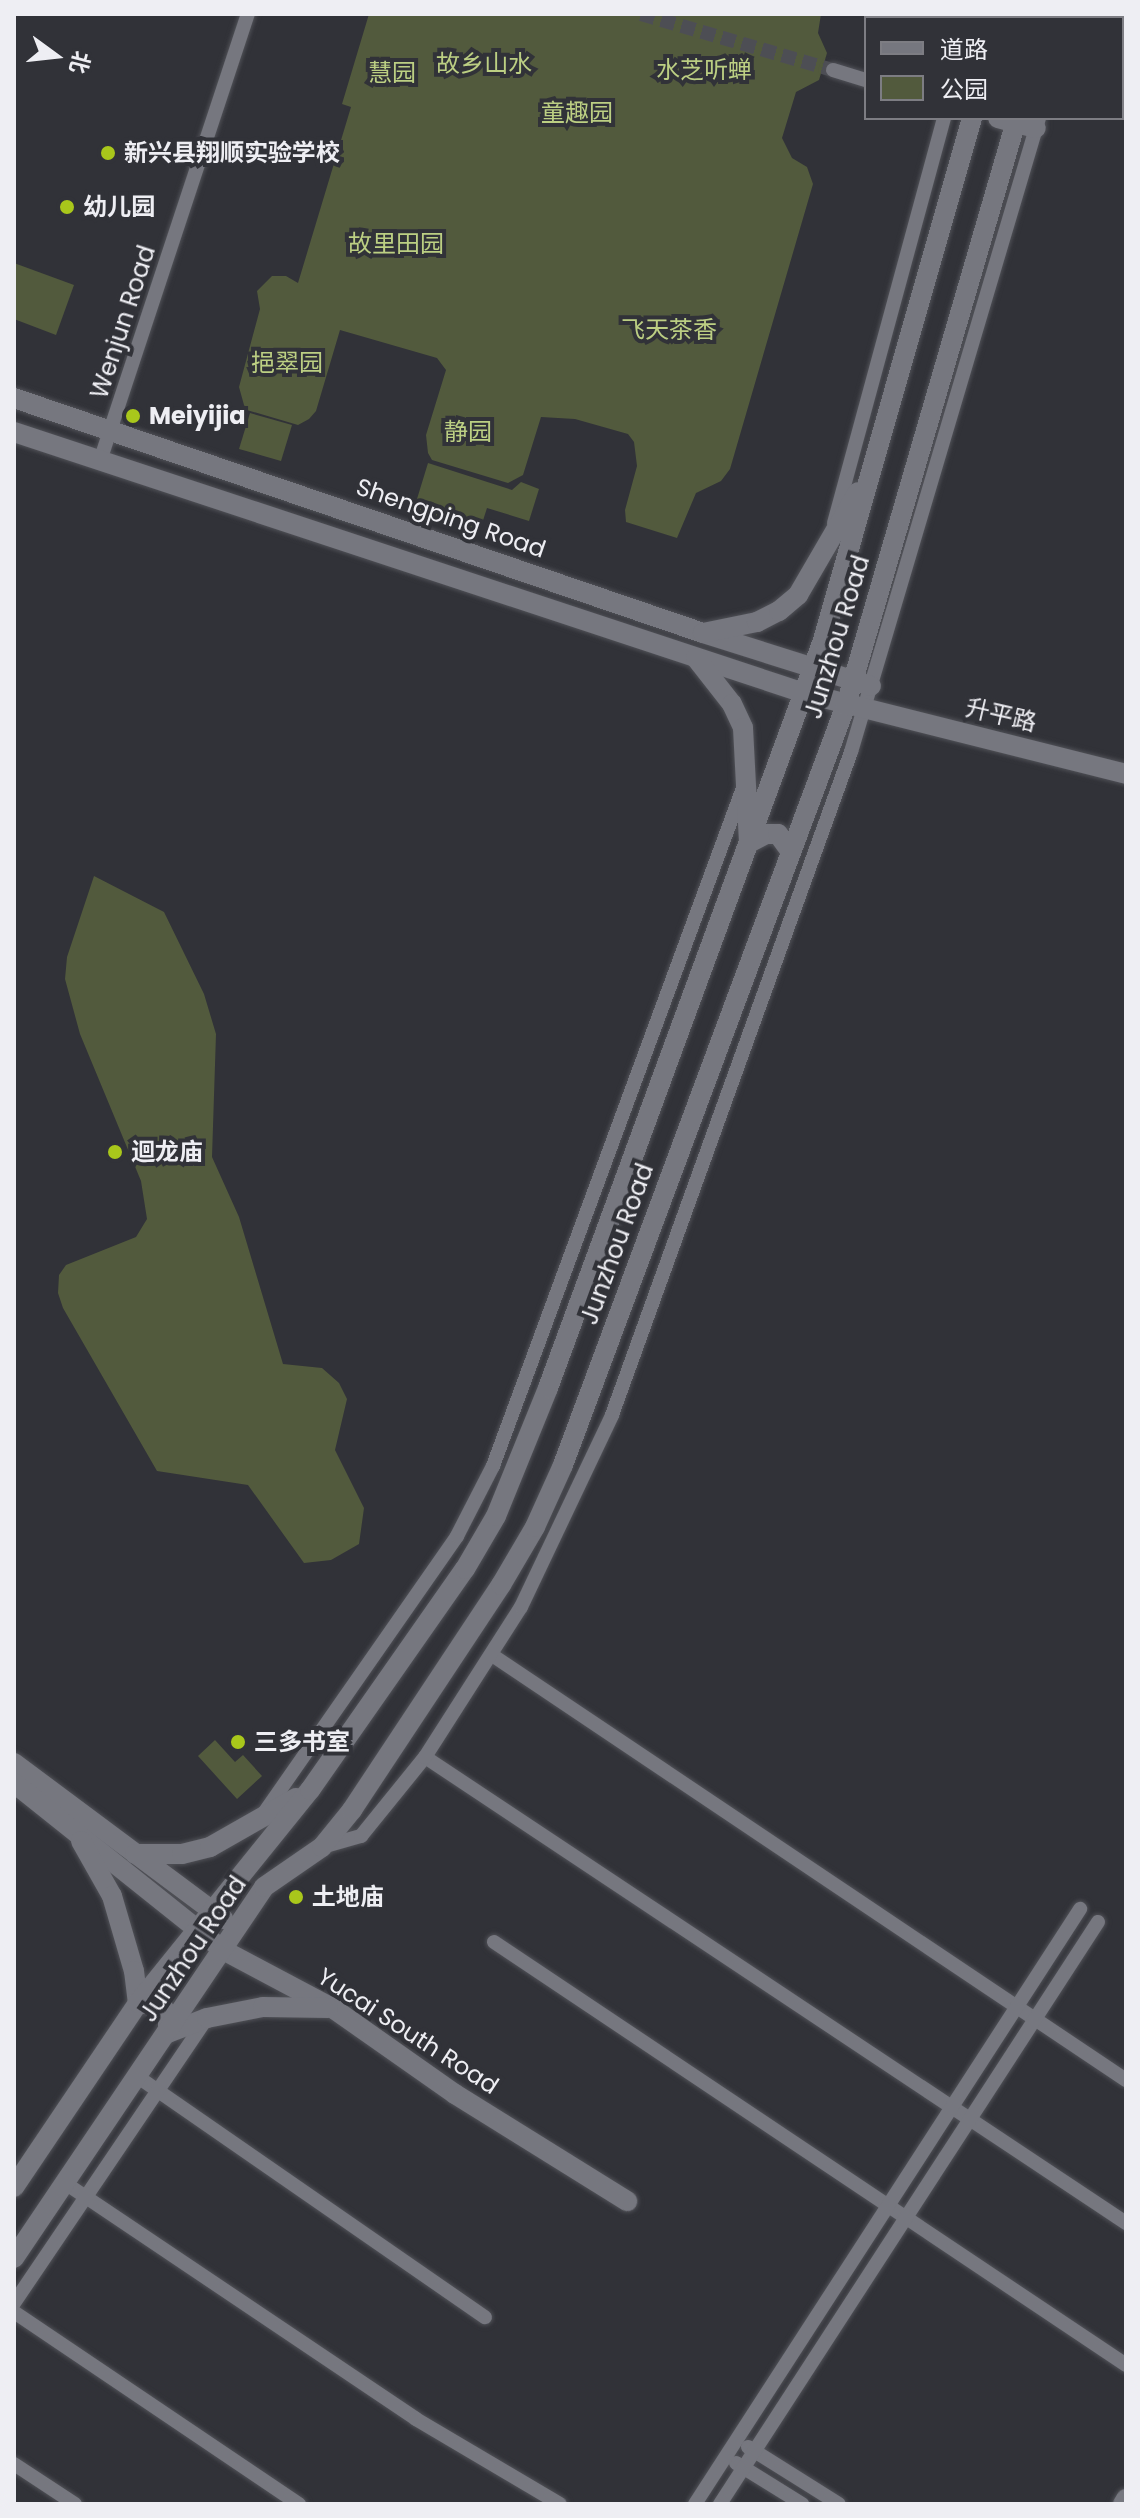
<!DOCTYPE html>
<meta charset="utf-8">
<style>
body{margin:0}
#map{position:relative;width:1140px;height:2518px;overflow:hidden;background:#313238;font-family:Poppins,"Noto Sans SC",sans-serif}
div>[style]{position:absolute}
.green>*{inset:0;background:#525a3d}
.street-tunnel>*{height:14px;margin-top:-7px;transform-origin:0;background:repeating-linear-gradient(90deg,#4d4e54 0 14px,transparent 0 21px)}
.roads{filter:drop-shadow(0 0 2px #505157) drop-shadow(0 0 2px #505157)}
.street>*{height:14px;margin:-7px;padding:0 7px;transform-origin:7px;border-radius:7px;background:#76777f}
.secondary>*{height:20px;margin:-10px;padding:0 10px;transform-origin:10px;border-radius:10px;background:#76777f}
.dots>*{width:22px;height:22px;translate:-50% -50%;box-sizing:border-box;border:4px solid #313238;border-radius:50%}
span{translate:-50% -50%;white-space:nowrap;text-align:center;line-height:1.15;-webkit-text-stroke:8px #313238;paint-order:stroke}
.park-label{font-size:24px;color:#bccf83}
.poi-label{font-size:24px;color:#eeeef3;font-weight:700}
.left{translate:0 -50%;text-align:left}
.street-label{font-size:24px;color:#eeeef3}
.frame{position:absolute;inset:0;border:16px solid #eeeef3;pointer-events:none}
.legend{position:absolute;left:864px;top:16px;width:260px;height:104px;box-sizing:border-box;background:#313238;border:2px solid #7d7d83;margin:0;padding:10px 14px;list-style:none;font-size:24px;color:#eeeef3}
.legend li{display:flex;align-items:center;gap:16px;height:40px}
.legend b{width:40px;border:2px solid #7d7d83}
.north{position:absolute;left:16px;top:16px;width:80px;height:80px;-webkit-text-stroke:6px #313238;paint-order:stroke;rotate:105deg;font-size:22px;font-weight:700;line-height:32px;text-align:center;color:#eeeef3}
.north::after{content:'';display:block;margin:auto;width:28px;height:36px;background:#eeeef3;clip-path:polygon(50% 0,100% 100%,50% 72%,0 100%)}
</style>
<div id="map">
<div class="green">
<div style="clip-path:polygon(369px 14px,821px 14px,818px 33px,827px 53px,819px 80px,796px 92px,782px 138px,792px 158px,807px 167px,813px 184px,730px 469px,721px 481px,696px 493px,677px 538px,626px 522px,625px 510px,637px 466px,634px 442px,628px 434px,575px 419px,541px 417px,523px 475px,508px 483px,432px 460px,428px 453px,426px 435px,446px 370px,437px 358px,340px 330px,316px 411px,309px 419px,298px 425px,247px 410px,244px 405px,239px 387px,260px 309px,257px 291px,272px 276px,286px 276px,298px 283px,351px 107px,342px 104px)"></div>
<div style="clip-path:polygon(14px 263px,74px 285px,56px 335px,14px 319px)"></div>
<div style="clip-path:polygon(250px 413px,292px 425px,281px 461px,239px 449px)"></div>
<div style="clip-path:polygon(428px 463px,512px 490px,521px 482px,539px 489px,529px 521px,487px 508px,479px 533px,413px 512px)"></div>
<div style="clip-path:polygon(94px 876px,164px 912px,204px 994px,216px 1034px,212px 1157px,239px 1217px,283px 1364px,322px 1368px,339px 1383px,347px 1399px,335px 1450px,364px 1508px,359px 1544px,331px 1560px,304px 1563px,248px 1485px,157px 1471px,63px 1308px,58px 1293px,59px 1275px,66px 1265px,136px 1237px,147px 1219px,141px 1181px,80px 1034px,65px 979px,67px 957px)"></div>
<div style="clip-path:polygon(215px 1740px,235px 1762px,243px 1755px,262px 1776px,237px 1799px,198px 1756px)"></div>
</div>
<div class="street-tunnel">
<div style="left:641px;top:14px;width:200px;rotate:16.3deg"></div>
</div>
<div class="roads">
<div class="street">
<div style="left:974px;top:18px;width:4px;rotate:-76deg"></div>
<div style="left:1068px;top:18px;width:4px;rotate:-76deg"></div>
<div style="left:833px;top:70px;width:34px;rotate:17deg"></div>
<div style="left:100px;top:461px;width:471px;rotate:-71.7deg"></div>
<div style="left:834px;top:523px;width:420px;rotate:-74.8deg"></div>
<div style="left:492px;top:1655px;width:763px;rotate:33.84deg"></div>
<div style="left:425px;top:1757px;width:842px;rotate:33.61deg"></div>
<div style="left:264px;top:1813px;width:338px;rotate:-55.1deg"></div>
<div style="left:457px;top:1536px;width:79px;rotate:-62.8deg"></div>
<div style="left:493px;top:1466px;width:723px;rotate:-69.76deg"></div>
<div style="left:322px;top:1847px;width:41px;rotate:-15.8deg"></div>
<div style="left:361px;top:1836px;width:102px;rotate:-51deg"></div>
<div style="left:425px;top:1757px;width:178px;rotate:-57.4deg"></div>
<div style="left:521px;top:1607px;width:212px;rotate:-64.6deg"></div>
<div style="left:612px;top:1415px;width:705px;rotate:-70.18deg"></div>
<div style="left:851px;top:752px;width:661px;rotate:-73.48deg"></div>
<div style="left:494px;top:1942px;width:760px;rotate:33.79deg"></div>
<div style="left:138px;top:2077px;width:422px;rotate:34.7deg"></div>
<div style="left:65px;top:2183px;width:423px;rotate:33.9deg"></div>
<div style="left:416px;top:2419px;width:167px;rotate:30.6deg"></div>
<div style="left:14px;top:2303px;width:344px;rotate:-55.9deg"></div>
<div style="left:14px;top:2312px;width:344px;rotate:34deg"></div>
<div style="left:748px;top:2447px;width:107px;rotate:32.1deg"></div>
<div style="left:736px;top:2463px;width:78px;rotate:31.8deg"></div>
<div style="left:14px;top:2464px;width:73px;rotate:33.3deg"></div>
<div style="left:695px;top:2504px;width:709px;rotate:-57.09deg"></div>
<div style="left:720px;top:2504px;width:694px;rotate:-57deg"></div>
</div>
<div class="secondary">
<div style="left:1001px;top:18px;width:4px;rotate:-76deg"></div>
<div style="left:1045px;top:18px;width:4px;rotate:-76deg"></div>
<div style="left:998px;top:118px;width:39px;rotate:15deg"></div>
<div style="left:14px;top:398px;width:728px;rotate:18.83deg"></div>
<div style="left:703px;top:633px;width:176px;rotate:17.5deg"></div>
<div style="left:14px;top:432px;width:832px;rotate:18.28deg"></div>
<div style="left:804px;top:693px;width:332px;rotate:14.1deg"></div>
<div style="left:703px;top:633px;width:55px;rotate:-11.5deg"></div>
<div style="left:757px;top:622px;width:25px;rotate:-27deg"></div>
<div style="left:779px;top:611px;width:25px;rotate:-40deg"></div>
<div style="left:798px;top:595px;width:119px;rotate:-59.8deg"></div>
<div style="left:696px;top:658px;width:58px;rotate:52deg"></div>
<div style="left:732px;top:704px;width:26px;rotate:65deg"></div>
<div style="left:743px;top:728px;width:115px;rotate:87deg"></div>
<div style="left:749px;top:843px;width:19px;rotate:-28deg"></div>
<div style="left:766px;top:834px;width:12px"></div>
<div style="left:778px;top:834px;width:22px;rotate:54deg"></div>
<div style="left:14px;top:1763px;width:261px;rotate:36.7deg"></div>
<div style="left:14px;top:1783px;width:268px;rotate:38.6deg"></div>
<div style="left:223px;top:1950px;width:126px;rotate:28deg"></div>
<div style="left:334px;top:2009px;width:148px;rotate:35.1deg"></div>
<div style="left:455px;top:2094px;width:203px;rotate:31.9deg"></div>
<div style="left:81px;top:1841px;width:63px;rotate:60.6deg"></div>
<div style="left:112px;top:1896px;width:78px;rotate:73.7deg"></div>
<div style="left:134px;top:1971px;width:32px;rotate:83deg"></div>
<div style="left:135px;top:1854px;width:47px"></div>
<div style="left:182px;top:1854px;width:29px;rotate:-14deg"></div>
<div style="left:210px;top:1847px;width:99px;rotate:-29.7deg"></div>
<div style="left:138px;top:2003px;width:24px;rotate:7deg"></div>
<div style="left:162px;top:2006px;width:11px;rotate:56deg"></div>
<div style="left:168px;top:2015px;width:18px;rotate:90deg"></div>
<div style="left:168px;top:2033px;width:42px;rotate:-21deg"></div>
<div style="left:207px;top:2018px;width:57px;rotate:-11.1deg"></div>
<div style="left:263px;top:2007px;width:65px;rotate:0.9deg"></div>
<div style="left:14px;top:2187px;width:222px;rotate:-56deg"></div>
<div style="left:138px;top:2003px;width:274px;rotate:-51.1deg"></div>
<div style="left:310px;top:1790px;width:270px;rotate:-55deg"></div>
<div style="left:465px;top:1569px;width:61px;rotate:-59.7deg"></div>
<div style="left:496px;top:1516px;width:138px;rotate:-67.9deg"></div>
<div style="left:548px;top:1388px;width:797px;rotate:-69.81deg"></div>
<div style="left:823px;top:640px;width:543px;rotate:-74.07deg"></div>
<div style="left:14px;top:2258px;width:447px;rotate:-56deg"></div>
<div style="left:264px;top:1887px;width:70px;rotate:-34.6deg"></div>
<div style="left:322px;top:1847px;width:48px;rotate:-51deg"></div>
<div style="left:352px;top:1810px;width:270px;rotate:-56.5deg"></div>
<div style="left:501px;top:1585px;width:67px;rotate:-59.6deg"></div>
<div style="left:535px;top:1527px;width:68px;rotate:-65.7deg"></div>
<div style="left:563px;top:1465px;width:811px;rotate:-69.58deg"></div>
<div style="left:846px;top:705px;width:611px;rotate:-73.76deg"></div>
<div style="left:1123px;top:2504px;width:6px;rotate:-59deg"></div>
</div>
</div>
<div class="dots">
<div style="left:108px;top:153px;background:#a9c71b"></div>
<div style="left:67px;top:207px;background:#a9c71b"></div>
<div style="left:133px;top:416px;background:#a9c71b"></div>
<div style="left:115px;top:1152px;background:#a9c71b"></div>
<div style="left:238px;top:1742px;background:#a9c71b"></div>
<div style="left:296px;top:1897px;background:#a9c71b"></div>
</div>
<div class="park-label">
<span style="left:484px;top:64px">故乡山水</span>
<span style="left:704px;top:70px">水芝听蝉</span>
<span style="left:392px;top:73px">慧园</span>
<span style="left:577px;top:113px">童趣园</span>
<span style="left:396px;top:244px">故里田园</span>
<span style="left:669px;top:330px">飞天茶香</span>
<span style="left:287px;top:363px">挹翠园</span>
<span style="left:468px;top:432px">静园</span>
</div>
<div class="poi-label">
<span class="left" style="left:124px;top:153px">新兴县翔顺实验学校</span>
<span class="left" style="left:83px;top:207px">幼儿园</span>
<span class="left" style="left:149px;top:416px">Meiyijia</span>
<span class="left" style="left:131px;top:1152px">迴龙庙</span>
<span class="left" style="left:254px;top:1742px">三多书室</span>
<span class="left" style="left:312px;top:1897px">土地庙</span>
</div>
<div class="street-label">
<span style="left:123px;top:322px;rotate:-72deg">Wenjun Road</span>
<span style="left:451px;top:518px;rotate:19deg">Shengping Road</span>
<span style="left:837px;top:637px;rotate:-73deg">Junzhou Road</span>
<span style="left:1001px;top:715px;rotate:13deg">升平路</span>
<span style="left:617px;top:1244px;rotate:-70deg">Junzhou Road</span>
<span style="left:193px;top:1949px;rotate:-56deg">Junzhou Road</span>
<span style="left:408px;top:2031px;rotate:33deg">Yucai South Road</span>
</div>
<div class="frame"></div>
<ul class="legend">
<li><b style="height:10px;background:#76777f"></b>道路</li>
<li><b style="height:22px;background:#525a3d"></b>公园</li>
</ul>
<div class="north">北</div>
</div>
